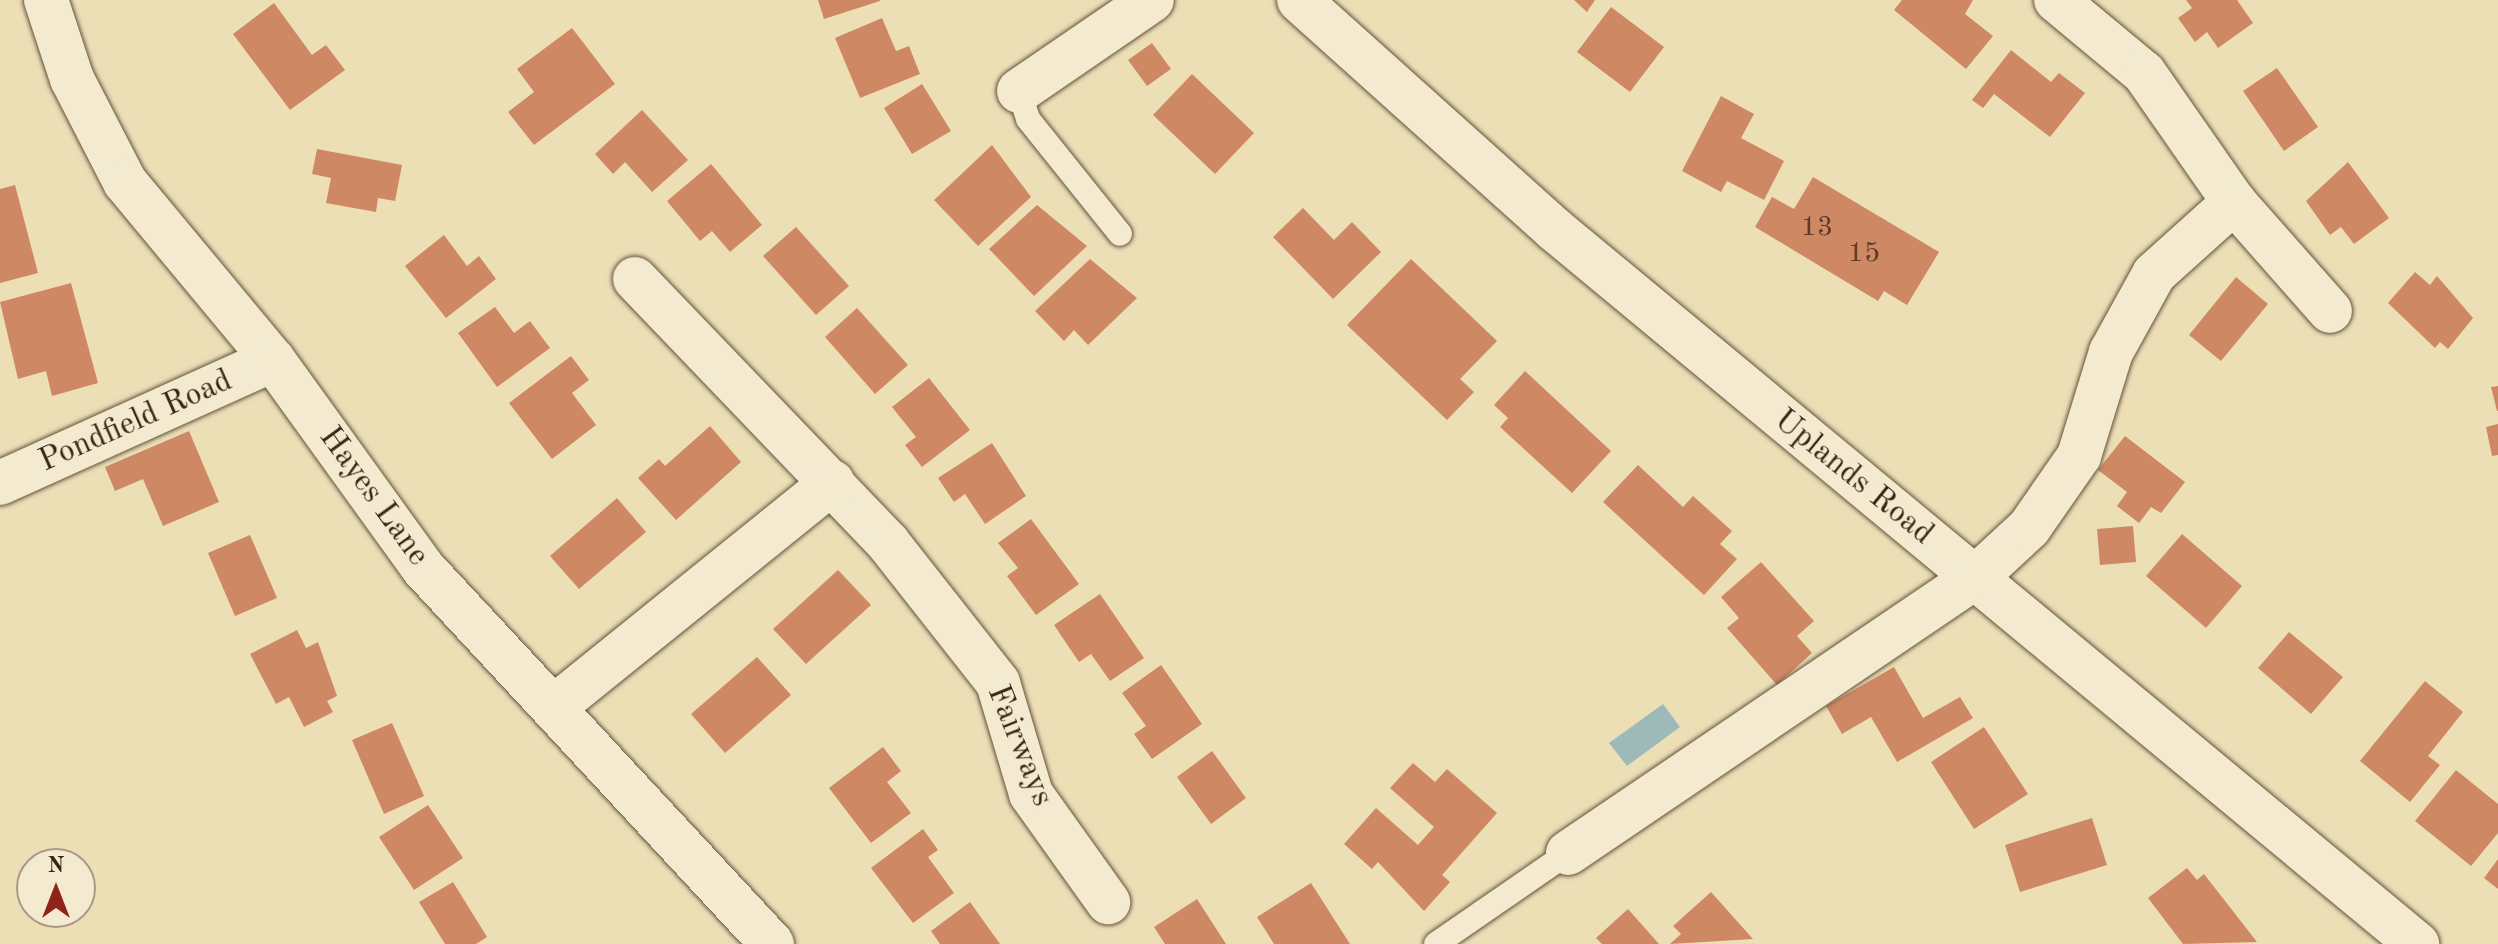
<!DOCTYPE html>
<style>
body{margin:0}
#map{position:relative;width:2498px;height:944px;overflow:hidden;background:#ecdfb6;font-family:"Old Standard TT",serif}
div>[style]{position:absolute}
.water>*{inset:0;background:#9dbab9}
.building>*{inset:0;background:#cf8864}
.roads{filter:drop-shadow(0 0 2px #65523d) drop-shadow(0 0 2px #65523d)}
.lane>*{height:24px;margin:-12px;padding:0 12px;transform-origin:12px;border-radius:12px;background:#f3ead0}
.street>*{height:44px;margin:-22px;padding:0 22px;transform-origin:22px;border-radius:22px;background:#f3ead0}
.secondary>*{height:44px;margin:-22px;padding:0 22px;transform-origin:22px;border-radius:22px;background:#f3ead0}
span{translate:-50% -50%;white-space:nowrap;text-align:center;line-height:1.15;-webkit-text-stroke:6px #f3ead0;paint-order:stroke}
.number-label{font-size:28px;color:#5e3c29}
.number-label span{-webkit-text-stroke-width:0}
.street-label{font-size:32px;color:#382315}
.north{position:absolute;left:16px;top:848px;width:80px;height:80px;box-sizing:border-box;background:#f3ead0;border:2px solid #a89a85;border-radius:50%;rotate:0deg;font-size:22px;font-weight:700;line-height:32px;text-align:center;color:#382315}
.north::after{content:'';display:block;margin:auto;width:28px;height:36px;background:#8f2418;clip-path:polygon(50% 0,100% 100%,50% 72%,0 100%)}
</style>
<div id="map">
<div class="water">
<div style="clip-path:polygon(1663px 704px,1680px 727px,1627px 766px,1609px 743px)"></div>
</div>
<div class="building">
<div style="clip-path:polygon(818px 0,880px 0,880px 1px,824px 19px)"></div>
<div style="clip-path:polygon(1574px 0,1595px 0,1587px 12px)"></div>
<div style="clip-path:polygon(1902px 0,1973px 0,1965px 14px,1993px 36px,1966px 69px,1894px 10px)"></div>
<div style="clip-path:polygon(2186px 0,2237px 0,2253px 23px,2218px 48px,2207px 32px,2195px 42px,2178px 18px,2192px 8px)"></div>
<div style="clip-path:polygon(274px 3px,312px 55px,326px 45px,345px 70px,290px 110px,233px 34px)"></div>
<div style="clip-path:polygon(1611px 7px,1664px 47px,1630px 92px,1577px 52px)"></div>
<div style="clip-path:polygon(882px 18px,896px 51px,909px 46px,920px 74px,860px 98px,835px 38px)"></div>
<div style="clip-path:polygon(572px 28px,615px 84px,534px 145px,508px 112px,534px 92px,517px 69px)"></div>
<div style="clip-path:polygon(1152px 43px,1171px 69px,1147px 86px,1128px 60px)"></div>
<div style="clip-path:polygon(2011px 50px,2051px 82px,2059px 73px,2085px 93px,2050px 137px,1994px 94px,1983px 108px,1972px 100px)"></div>
<div style="clip-path:polygon(2277px 68px,2318px 127px,2284px 151px,2243px 91px)"></div>
<div style="clip-path:polygon(1192px 74px,1254px 133px,1215px 174px,1153px 115px)"></div>
<div style="clip-path:polygon(922px 84px,951px 131px,912px 154px,884px 108px)"></div>
<div style="clip-path:polygon(1721px 96px,1754px 114px,1741px 138px,1784px 161px,1764px 200px,1727px 181px,1721px 192px,1682px 171px)"></div>
<div style="clip-path:polygon(642px 110px,688px 160px,652px 192px,625px 162px,613px 174px,595px 154px)"></div>
<div style="clip-path:polygon(992px 145px,1031px 197px,978px 246px,934px 200px)"></div>
<div style="clip-path:polygon(317px 149px,402px 165px,395px 201px,378px 198px,376px 212px,326px 203px,331px 178px,312px 174px)"></div>
<div style="clip-path:polygon(2348px 162px,2389px 218px,2354px 244px,2341px 227px,2330px 235px,2306px 201px)"></div>
<div style="clip-path:polygon(711px 164px,762px 225px,730px 252px,712px 231px,700px 241px,667px 201px)"></div>
<div style="clip-path:polygon(1813px 177px,1939px 252px,1907px 305px,1884px 291px,1878px 301px,1755px 227px,1772px 197px,1794px 209px)"></div>
<div style="clip-path:polygon(15px 185px,38px 273px,0 283px,0 189px)"></div>
<div style="clip-path:polygon(1037px 205px,1087px 246px,1034px 296px,989px 249px)"></div>
<div style="clip-path:polygon(1303px 208px,1334px 240px,1352px 222px,1381px 252px,1333px 299px,1273px 237px)"></div>
<div style="clip-path:polygon(796px 227px,849px 286px,816px 315px,763px 256px)"></div>
<div style="clip-path:polygon(444px 235px,467px 266px,479px 256px,496px 279px,446px 318px,405px 266px)"></div>
<div style="clip-path:polygon(1090px 259px,1137px 298px,1088px 345px,1074px 330px,1064px 341px,1035px 311px)"></div>
<div style="clip-path:polygon(1411px 259px,1497px 341px,1460px 379px,1474px 392px,1447px 420px,1347px 325px)"></div>
<div style="clip-path:polygon(2415px 272px,2430px 285px,2437px 276px,2473px 318px,2448px 349px,2440px 342px,2435px 348px,2388px 303px)"></div>
<div style="clip-path:polygon(2236px 277px,2268px 304px,2221px 361px,2189px 335px)"></div>
<div style="clip-path:polygon(71px 283px,98px 383px,52px 396px,46px 371px,18px 379px,0 302px)"></div>
<div style="clip-path:polygon(495px 307px,514px 333px,530px 321px,550px 348px,497px 387px,458px 333px)"></div>
<div style="clip-path:polygon(857px 308px,908px 365px,875px 394px,825px 337px)"></div>
<div style="clip-path:polygon(571px 356px,589px 380px,572px 393px,596px 425px,552px 459px,509px 403px)"></div>
<div style="clip-path:polygon(1525px 371px,1611px 451px,1572px 493px,1500px 427px,1508px 418px,1494px 405px)"></div>
<div style="clip-path:polygon(929px 378px,970px 430px,922px 467px,905px 445px,916px 437px,892px 407px)"></div>
<div style="clip-path:polygon(2498px 386px,2498px 411px,2497px 411px,2491px 387px)"></div>
<div style="clip-path:polygon(2498px 424px,2498px 455px,2492px 456px,2486px 427px)"></div>
<div style="clip-path:polygon(710px 426px,741px 462px,676px 520px,638px 478px,659px 459px,665px 466px)"></div>
<div style="clip-path:polygon(189px 431px,219px 502px,163px 526px,143px 479px,115px 491px,105px 467px)"></div>
<div style="clip-path:polygon(2125px 436px,2185px 482px,2161px 513px,2151px 507px,2139px 523px,2117px 506px,2127px 492px,2098px 470px)"></div>
<div style="clip-path:polygon(992px 443px,1026px 496px,985px 524px,965px 494px,954px 502px,938px 478px)"></div>
<div style="clip-path:polygon(1638px 465px,1683px 507px,1693px 496px,1732px 531px,1720px 544px,1737px 559px,1704px 595px,1603px 502px)"></div>
<div style="clip-path:polygon(617px 498px,646px 532px,579px 589px,550px 556px)"></div>
<div style="clip-path:polygon(1031px 519px,1079px 584px,1036px 615px,1007px 576px,1018px 568px,998px 543px)"></div>
<div style="clip-path:polygon(2133px 526px,2136px 562px,2100px 565px,2097px 529px)"></div>
<div style="clip-path:polygon(2182px 534px,2242px 586px,2206px 628px,2146px 576px)"></div>
<div style="clip-path:polygon(250px 535px,277px 598px,235px 616px,208px 553px)"></div>
<div style="clip-path:polygon(1761px 562px,1814px 621px,1797px 636px,1812px 653px,1777px 685px,1727px 628px,1739px 618px,1721px 597px)"></div>
<div style="clip-path:polygon(838px 570px,871px 605px,806px 664px,773px 629px)"></div>
<div style="clip-path:polygon(1100px 594px,1144px 658px,1110px 681px,1091px 654px,1079px 662px,1054px 625px)"></div>
<div style="clip-path:polygon(297px 630px,306px 648px,318px 642px,337px 696px,327px 701px,333px 712px,304px 727px,289px 697px,276px 704px,250px 654px)"></div>
<div style="clip-path:polygon(2289px 632px,2343px 677px,2311px 714px,2258px 668px)"></div>
<div style="clip-path:polygon(757px 657px,791px 695px,725px 753px,691px 714px)"></div>
<div style="clip-path:polygon(1161px 665px,1202px 724px,1152px 759px,1134px 734px,1146px 726px,1122px 693px)"></div>
<div style="clip-path:polygon(1894px 667px,1923px 718px,1960px 697px,1973px 718px,1897px 762px,1871px 717px,1842px 734px,1826px 706px)"></div>
<div style="clip-path:polygon(2425px 681px,2463px 712px,2428px 756px,2440px 765px,2410px 802px,2360px 761px)"></div>
<div style="clip-path:polygon(392px 723px,424px 796px,384px 814px,352px 740px)"></div>
<div style="clip-path:polygon(1984px 727px,2028px 794px,1974px 829px,1931px 762px)"></div>
<div style="clip-path:polygon(883px 747px,901px 771px,887px 782px,911px 813px,871px 843px,829px 788px)"></div>
<div style="clip-path:polygon(1212px 751px,1246px 798px,1211px 824px,1177px 777px)"></div>
<div style="clip-path:polygon(1413px 763px,1435px 782px,1447px 769px,1497px 813px,1442px 875px,1450px 882px,1424px 911px,1378px 862px,1372px 869px,1344px 844px,1376px 808px,1418px 845px,1434px 827px,1390px 788px)"></div>
<div style="clip-path:polygon(2456px 770px,2498px 804px,2498px 833px,2471px 866px,2415px 821px)"></div>
<div style="clip-path:polygon(428px 805px,463px 858px,414px 890px,379px 837px)"></div>
<div style="clip-path:polygon(2092px 818px,2107px 865px,2020px 892px,2005px 845px)"></div>
<div style="clip-path:polygon(923px 829px,938px 850px,928px 857px,954px 893px,913px 923px,871px 868px)"></div>
<div style="clip-path:polygon(2498px 859px,2498px 889px,2484px 878px)"></div>
<div style="clip-path:polygon(2187px 868px,2197px 880px,2204px 874px,2257px 942px,2183px 944px,2148px 898px)"></div>
<div style="clip-path:polygon(453px 882px,487px 937px,476px 944px,445px 944px,419px 902px)"></div>
<div style="clip-path:polygon(1311px 883px,1350px 944px,1274px 944px,1257px 917px)"></div>
<div style="clip-path:polygon(1711px 892px,1753px 939px,1670px 944px,1681px 934px,1673px 926px)"></div>
<div style="clip-path:polygon(1197px 899px,1226px 944px,1165px 944px,1154px 927px)"></div>
<div style="clip-path:polygon(970px 902px,1000px 944px,940px 944px,931px 931px)"></div>
<div style="clip-path:polygon(1628px 909px,1659px 944px,1602px 944px,1596px 938px)"></div>
</div>
<div class="roads">
<div class="lane">
<div style="left:1019px;top:91px;width:29px;rotate:72deg"></div>
<div style="left:1028px;top:119px;width:147px;rotate:51.3deg"></div>
<div style="left:1436px;top:944px;width:160px;rotate:-34.6deg"></div>
</div>
<div class="street">
<div style="left:1299px;top:0;width:343px;rotate:41.9deg"></div>
<div style="left:1554px;top:229px;width:1121px;rotate:39.64deg"></div>
<div style="left:2056px;top:0;width:114px;rotate:39.7deg"></div>
<div style="left:2144px;top:73px;width:157px;rotate:55.1deg"></div>
<div style="left:2234px;top:202px;width:145px;rotate:48.6deg"></div>
<div style="left:1019px;top:91px;width:161px;rotate:-34.4deg"></div>
<div style="left:635px;top:279px;width:366px;rotate:46.2deg"></div>
<div style="left:888px;top:543px;width:178px;rotate:51.8deg"></div>
<div style="left:998px;top:683px;width:116px;rotate:73.4deg"></div>
<div style="left:1031px;top:794px;width:133px;rotate:54.5deg"></div>
<div style="left:0;top:483px;width:299px;rotate:-24.3deg"></div>
<div style="left:554px;top:707px;width:358px;rotate:-38.9deg"></div>
<div style="left:1568px;top:853px;width:493px;rotate:-34.1deg"></div>
<div style="left:1976px;top:577px;width:72px;rotate:-42.8deg"></div>
<div style="left:2029px;top:528px;width:88px;rotate:-55.2deg"></div>
<div style="left:2079px;top:456px;width:109px;rotate:-72.9deg"></div>
<div style="left:2111px;top:352px;width:89px;rotate:-61.1deg"></div>
<div style="left:2154px;top:274px;width:108px;rotate:-42deg"></div>
</div>
<div class="secondary">
<div style="left:46px;top:0;width:83px;rotate:71.8deg"></div>
<div style="left:72px;top:79px;width:116px;rotate:62.8deg"></div>
<div style="left:125px;top:182px;width:231px;rotate:50.3deg"></div>
<div style="left:273px;top:360px;width:256px;rotate:54.2deg"></div>
<div style="left:423px;top:568px;width:513px;rotate:47.13deg"></div>
</div>
</div>
<div class="number-label">
<span style="left:1817px;top:228px">13</span>
<span style="left:1864px;top:254px">15</span>
</div>
<div class="street-label">
<span style="left:136px;top:422px;rotate:-24deg">Pondfield Road</span>
<span style="left:1853px;top:478px;rotate:39deg">Uplands Road</span>
<span style="left:373px;top:497px;rotate:54deg">Hayes Lane</span>
<span style="left:1019px;top:746px;rotate:68deg">Fairways</span>
</div>
<div class="north">N</div>
</div>
